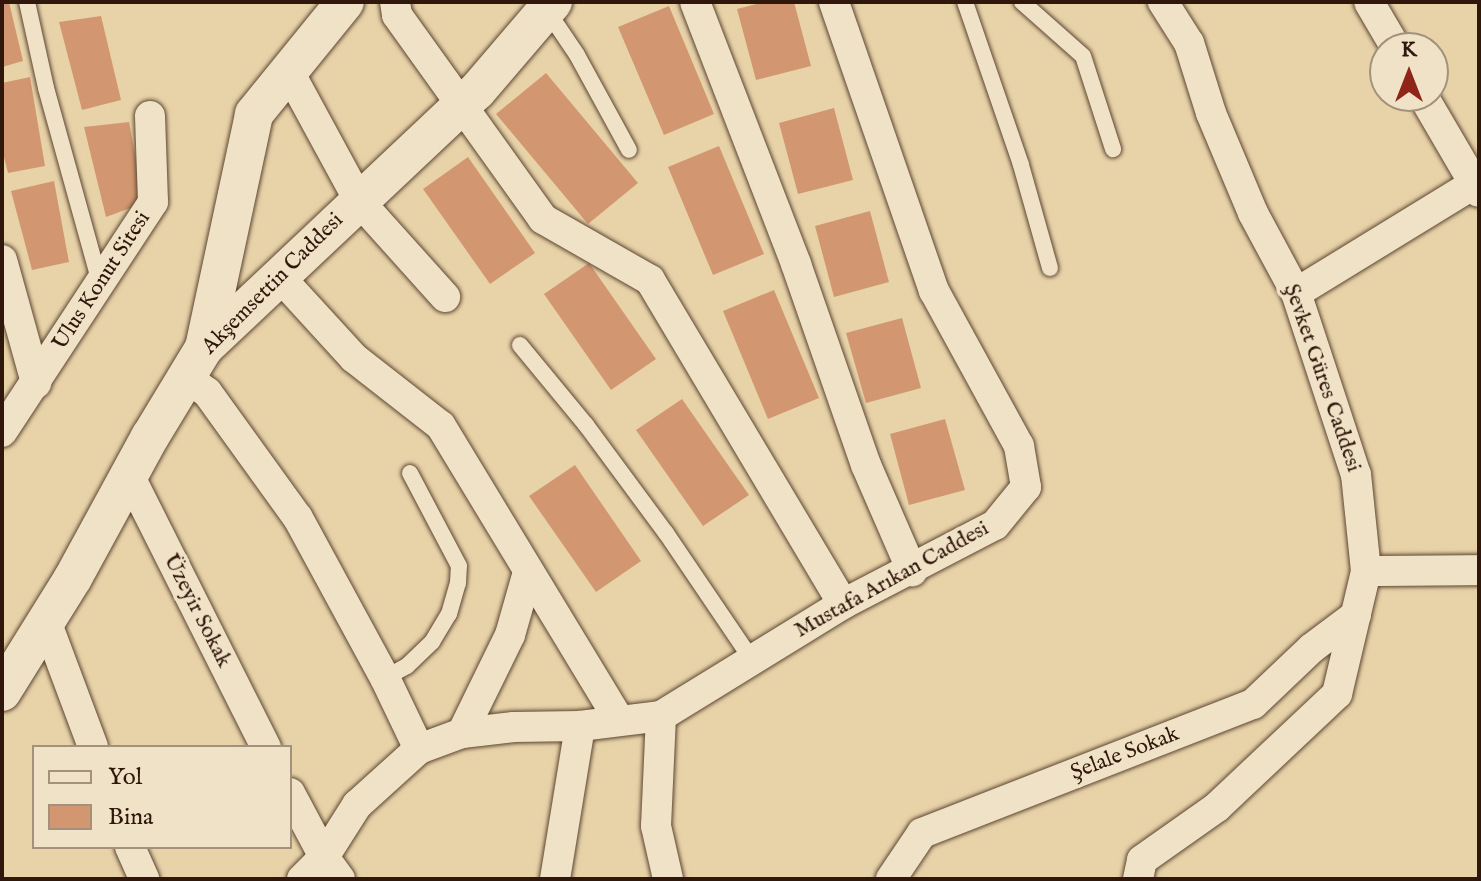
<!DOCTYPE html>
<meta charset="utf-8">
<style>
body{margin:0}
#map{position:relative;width:1481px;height:881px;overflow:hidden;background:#e8d3a9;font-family:"IM FELL English",serif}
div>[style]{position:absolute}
.building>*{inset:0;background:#d29770}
.roads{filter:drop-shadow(0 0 2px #5d4632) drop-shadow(0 0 2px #5d4632)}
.service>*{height:16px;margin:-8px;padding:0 8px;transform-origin:8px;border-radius:8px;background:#f0e2c7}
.minor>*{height:30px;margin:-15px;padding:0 15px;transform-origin:15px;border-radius:15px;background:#f0e2c7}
.tertiary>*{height:38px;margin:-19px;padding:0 19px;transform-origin:19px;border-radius:19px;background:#f0e2c7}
span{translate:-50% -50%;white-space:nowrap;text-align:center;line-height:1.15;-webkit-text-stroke:7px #f0e2c7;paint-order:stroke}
.street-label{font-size:22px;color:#2f170b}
.frame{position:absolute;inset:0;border:4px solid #2f170b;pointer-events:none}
.legend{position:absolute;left:32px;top:745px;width:260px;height:104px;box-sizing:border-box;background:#f0e2c7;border:2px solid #a3917c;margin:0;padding:10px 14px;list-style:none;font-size:24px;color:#2f170b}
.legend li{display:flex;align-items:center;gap:16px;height:40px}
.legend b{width:40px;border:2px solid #a3917c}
.north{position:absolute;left:1369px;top:32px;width:80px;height:80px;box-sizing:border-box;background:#f0e2c7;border:2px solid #a3917c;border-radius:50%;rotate:0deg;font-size:22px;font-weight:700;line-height:32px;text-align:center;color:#2f170b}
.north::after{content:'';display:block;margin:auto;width:28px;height:36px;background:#8f2418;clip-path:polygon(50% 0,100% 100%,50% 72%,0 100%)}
</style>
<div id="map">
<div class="building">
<div style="clip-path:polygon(2px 2px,9px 2px,23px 61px,2px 67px)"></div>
<div style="clip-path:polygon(764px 2px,794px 2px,811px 66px,756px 80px,737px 9px)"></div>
<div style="clip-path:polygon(669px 6px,714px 114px,664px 135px,618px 27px)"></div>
<div style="clip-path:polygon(101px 16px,121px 100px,82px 110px,59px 22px)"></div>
<div style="clip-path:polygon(546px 73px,638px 183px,588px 224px,496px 114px)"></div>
<div style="clip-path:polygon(30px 77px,45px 166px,8px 173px,2px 149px,2px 83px)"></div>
<div style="clip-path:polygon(834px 108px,853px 180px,798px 194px,779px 123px)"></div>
<div style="clip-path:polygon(129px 122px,144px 203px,106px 217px,84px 127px)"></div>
<div style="clip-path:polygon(719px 146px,764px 254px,713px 275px,668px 167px)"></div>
<div style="clip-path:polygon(468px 157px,535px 253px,490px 284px,423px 189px)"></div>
<div style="clip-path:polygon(54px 181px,69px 262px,32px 270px,11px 191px)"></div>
<div style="clip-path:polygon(870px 211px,889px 282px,834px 297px,815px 226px)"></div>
<div style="clip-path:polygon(589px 263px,656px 359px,611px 390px,544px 294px)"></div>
<div style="clip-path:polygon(774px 290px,819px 398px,768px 419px,723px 311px)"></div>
<div style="clip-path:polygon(902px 318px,921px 388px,866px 403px,846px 333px)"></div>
<div style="clip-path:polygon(682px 399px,749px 495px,703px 526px,636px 430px)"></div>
<div style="clip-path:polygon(945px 419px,965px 490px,909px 505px,890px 434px)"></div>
<div style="clip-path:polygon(575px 465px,641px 561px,596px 592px,529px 496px)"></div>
</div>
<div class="roads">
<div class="service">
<div style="left:27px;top:2px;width:88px;rotate:77.5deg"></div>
<div style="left:46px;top:88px;width:202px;rotate:74.5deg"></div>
<div style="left:965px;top:2px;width:172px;rotate:71deg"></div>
<div style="left:1021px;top:165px;width:107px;rotate:74.3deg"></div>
<div style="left:1022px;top:2px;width:81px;rotate:41.5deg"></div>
<div style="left:1083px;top:56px;width:98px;rotate:72.1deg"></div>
<div style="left:546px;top:9px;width:55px;rotate:56deg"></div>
<div style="left:577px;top:55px;width:108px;rotate:61.3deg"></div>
<div style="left:520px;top:345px;width:104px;rotate:50.5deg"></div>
<div style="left:586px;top:425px;width:134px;rotate:53.5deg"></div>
<div style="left:666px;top:533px;width:153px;rotate:55.9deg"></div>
<div style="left:385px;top:678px;width:25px;rotate:-29deg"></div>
<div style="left:407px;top:666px;width:35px;rotate:-44deg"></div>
<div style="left:432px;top:642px;width:33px;rotate:-59deg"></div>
<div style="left:449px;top:614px;width:32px;rotate:-74deg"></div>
<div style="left:458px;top:583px;width:17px;rotate:-87deg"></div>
<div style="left:459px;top:566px;width:105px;rotate:-117.8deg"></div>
</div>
<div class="minor">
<div style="left:395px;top:2px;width:13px;rotate:81deg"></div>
<div style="left:397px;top:15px;width:251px;rotate:54.4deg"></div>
<div style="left:543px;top:219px;width:123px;rotate:29.7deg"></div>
<div style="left:650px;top:280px;width:377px;rotate:59.2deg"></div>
<div style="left:695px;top:2px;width:281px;rotate:68.9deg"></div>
<div style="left:796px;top:264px;width:213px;rotate:70.8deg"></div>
<div style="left:866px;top:465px;width:116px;rotate:66.5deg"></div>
<div style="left:1369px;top:2px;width:53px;rotate:59.6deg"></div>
<div style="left:288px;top:70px;width:149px;rotate:61.5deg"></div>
<div style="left:359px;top:201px;width:129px;rotate:48.1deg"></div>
<div style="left:1423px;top:96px;width:111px;rotate:59.7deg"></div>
<div style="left:2px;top:260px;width:128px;rotate:74.5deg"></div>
<div style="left:279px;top:276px;width:111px;rotate:47.6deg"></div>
<div style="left:354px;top:358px;width:110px;rotate:38deg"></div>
<div style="left:441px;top:426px;width:344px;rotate:58.8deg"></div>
<div style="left:1296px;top:293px;width:209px;rotate:-31.5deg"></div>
<div style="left:186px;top:377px;width:26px;rotate:36deg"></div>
<div style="left:207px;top:392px;width:155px;rotate:54.2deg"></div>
<div style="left:298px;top:518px;width:182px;rotate:61.5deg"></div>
<div style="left:385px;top:678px;width:79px;rotate:64.4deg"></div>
<div style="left:2px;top:432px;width:275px;rotate:-56.7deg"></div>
<div style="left:153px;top:202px;width:86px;rotate:-92deg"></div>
<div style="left:129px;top:475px;width:305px;rotate:63.3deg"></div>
<div style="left:1366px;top:571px;width:113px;rotate:-0.5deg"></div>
<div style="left:46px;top:621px;width:134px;rotate:69.5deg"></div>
<div style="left:661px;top:716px;width:110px;rotate:92.6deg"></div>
<div style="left:656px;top:826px;width:54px;rotate:77.2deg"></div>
<div style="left:462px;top:733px;width:109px;rotate:-63.9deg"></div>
<div style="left:510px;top:635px;width:66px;rotate:-74.1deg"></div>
<div style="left:290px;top:793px;width:72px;rotate:62deg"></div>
<div style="left:324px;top:857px;width:27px;rotate:54deg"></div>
<div style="left:130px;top:847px;width:35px;rotate:66deg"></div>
<div style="left:302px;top:879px;width:31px;rotate:-45deg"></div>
<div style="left:324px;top:857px;width:62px;rotate:-57.6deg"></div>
<div style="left:357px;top:805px;width:84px;rotate:-42.1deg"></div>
<div style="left:419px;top:749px;width:46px;rotate:-20.4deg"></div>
<div style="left:462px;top:733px;width:52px;rotate:-6.6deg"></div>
<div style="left:514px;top:727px;width:66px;rotate:-0.9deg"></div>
<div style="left:580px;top:726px;width:82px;rotate:-7deg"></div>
<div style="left:661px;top:716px;width:214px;rotate:-31.6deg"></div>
<div style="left:843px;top:604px;width:171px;rotate:-27.5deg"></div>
<div style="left:995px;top:525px;width:49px;rotate:-50.8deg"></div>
<div style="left:1026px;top:487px;width:42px;rotate:-99.7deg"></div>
<div style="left:1019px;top:446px;width:177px;rotate:-118.7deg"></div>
<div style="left:934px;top:291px;width:306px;rotate:-109.1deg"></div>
<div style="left:555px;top:879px;width:155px;rotate:-80.7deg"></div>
<div style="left:891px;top:879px;width:55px;rotate:-56deg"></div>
<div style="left:922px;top:833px;width:355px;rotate:-21.3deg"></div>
<div style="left:1253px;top:704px;width:81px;rotate:-43.5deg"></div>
<div style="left:1312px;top:648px;width:55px;rotate:-36.9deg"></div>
<div style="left:1138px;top:879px;width:19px;rotate:-78deg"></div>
<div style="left:1142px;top:860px;width:92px;rotate:-35.2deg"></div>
<div style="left:1217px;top:807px;width:165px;rotate:-43.3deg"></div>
<div style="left:1337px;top:694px;width:126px;rotate:-76.7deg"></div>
<div style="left:1366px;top:571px;width:97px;rotate:-95.9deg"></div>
<div style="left:1356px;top:475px;width:192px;rotate:-108.2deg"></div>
<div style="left:1296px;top:293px;width:91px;rotate:-118.3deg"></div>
<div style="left:1253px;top:213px;width:108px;rotate:-112.8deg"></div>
<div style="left:1211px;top:113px;width:73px;rotate:-107.4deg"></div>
<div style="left:1189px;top:43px;width:49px;rotate:-122.4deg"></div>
</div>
<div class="tertiary">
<div style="left:204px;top:348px;width:239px;rotate:-77.9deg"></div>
<div style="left:254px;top:114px;width:144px;rotate:-50.9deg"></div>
<div style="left:2px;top:692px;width:134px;rotate:-58.1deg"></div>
<div style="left:73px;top:578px;width:161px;rotate:-61.4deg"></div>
<div style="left:150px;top:437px;width:104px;rotate:-58.8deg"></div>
<div style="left:204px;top:348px;width:375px;rotate:-43.3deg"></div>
<div style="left:477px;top:91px;width:117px;rotate:-49.5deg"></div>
</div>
</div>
<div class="street-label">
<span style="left:102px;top:281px;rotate:-57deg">Ulus Konut Sitesi</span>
<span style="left:273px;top:284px;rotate:-45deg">Akşemsettin Caddesi</span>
<span style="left:1322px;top:378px;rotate:71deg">Şevket Güres Caddesi</span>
<span style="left:892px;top:580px;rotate:-29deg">Mustafa Arıkan Caddesi</span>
<span style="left:197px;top:611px;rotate:63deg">Üzeyir Sokak</span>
<span style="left:1125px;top:754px;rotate:-21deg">Şelale Sokak</span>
</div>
<div class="frame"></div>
<ul class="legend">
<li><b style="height:10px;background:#f0e2c7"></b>Yol</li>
<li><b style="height:22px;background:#d29770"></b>Bina</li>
</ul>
<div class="north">K</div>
</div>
